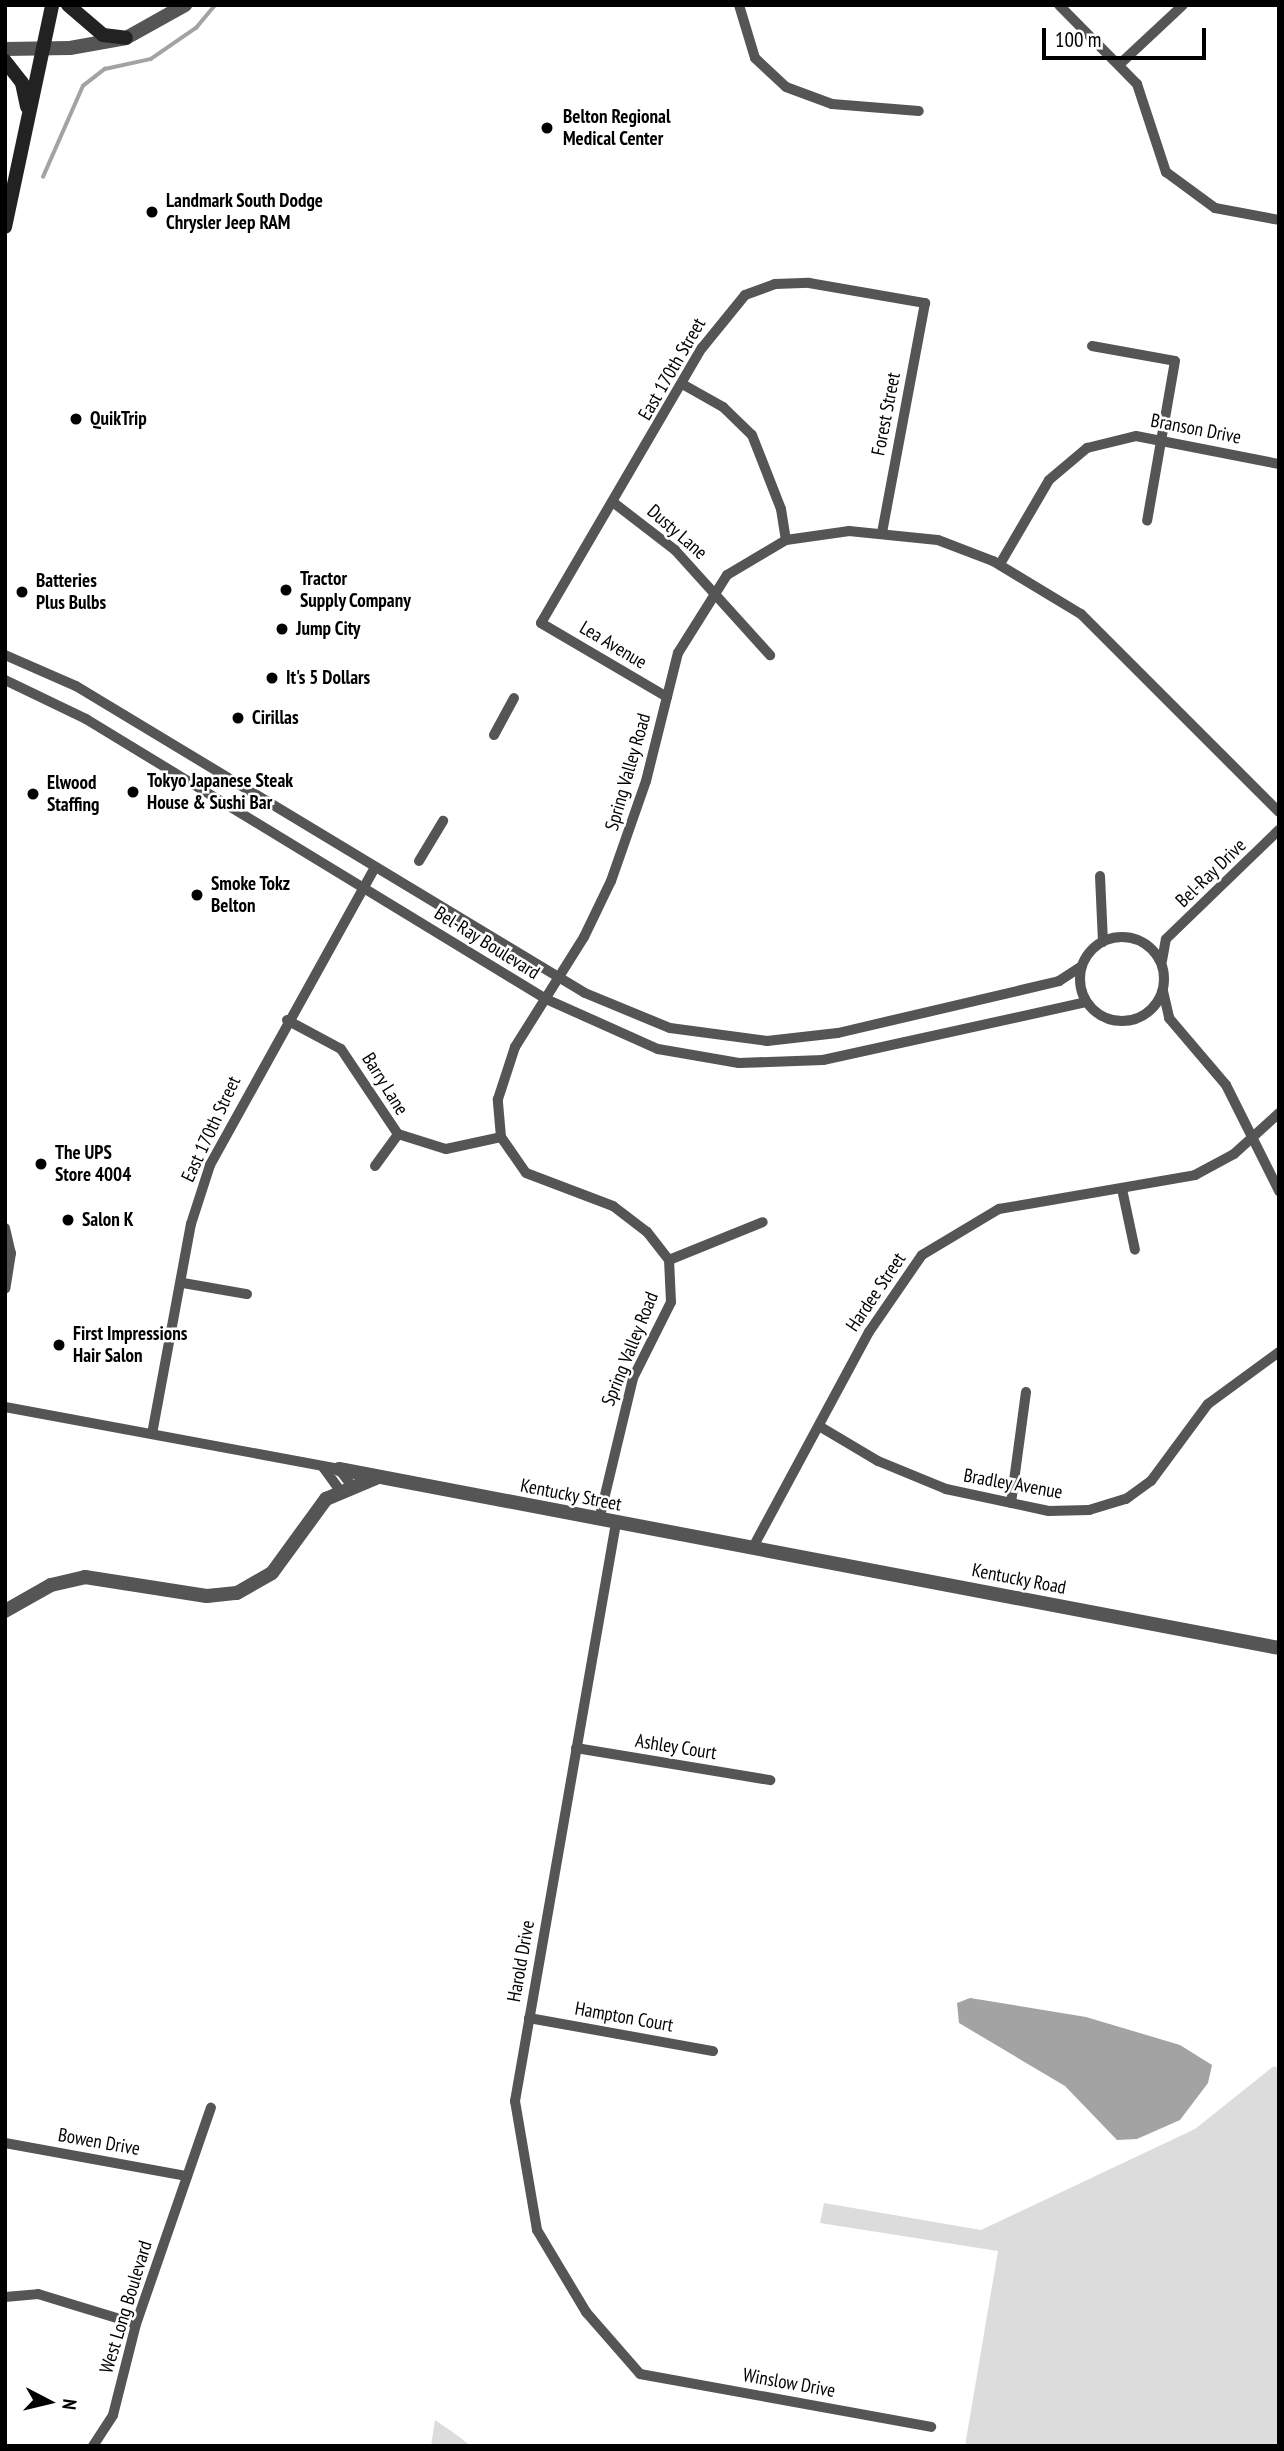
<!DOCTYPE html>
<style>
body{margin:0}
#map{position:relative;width:1284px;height:2451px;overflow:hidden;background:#fff;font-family:"PT Sans Narrow",sans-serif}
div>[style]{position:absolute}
.green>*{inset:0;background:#dcdcdc}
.water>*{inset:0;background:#a3a3a3}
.stream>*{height:3.5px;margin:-1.75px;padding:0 1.75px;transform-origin:1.75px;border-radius:1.75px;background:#a3a3a3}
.minor>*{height:10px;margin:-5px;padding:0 5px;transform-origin:5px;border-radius:5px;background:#555}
.minor>.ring{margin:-5px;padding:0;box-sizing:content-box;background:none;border:10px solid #555;border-radius:50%}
.tertiary>*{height:14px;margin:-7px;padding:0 7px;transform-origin:7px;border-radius:7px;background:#555}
.secondary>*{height:14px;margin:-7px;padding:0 7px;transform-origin:7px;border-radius:7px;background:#222}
.dots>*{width:19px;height:19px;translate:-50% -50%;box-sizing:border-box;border:4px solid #fff;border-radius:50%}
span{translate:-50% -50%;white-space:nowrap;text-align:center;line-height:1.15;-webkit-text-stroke:5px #fff;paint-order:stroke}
.poi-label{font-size:19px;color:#000;font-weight:700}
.left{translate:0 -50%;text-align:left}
.street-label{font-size:19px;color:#000}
.frame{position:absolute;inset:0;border:7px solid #000;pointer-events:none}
.north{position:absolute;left:14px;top:2367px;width:70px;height:70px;-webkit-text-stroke:5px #fff;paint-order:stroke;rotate:97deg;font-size:19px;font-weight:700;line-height:28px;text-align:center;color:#000}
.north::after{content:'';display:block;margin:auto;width:24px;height:32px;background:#000;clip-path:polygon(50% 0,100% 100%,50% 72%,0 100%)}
.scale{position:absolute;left:1042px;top:28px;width:164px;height:32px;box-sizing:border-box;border:4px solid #000;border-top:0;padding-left:9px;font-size:21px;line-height:24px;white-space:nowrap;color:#000;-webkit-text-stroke:5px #fff;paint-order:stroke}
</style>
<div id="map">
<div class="green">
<div style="clip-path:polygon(1274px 2066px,1279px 2069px,1279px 2446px,965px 2446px,998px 2251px,820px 2223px,824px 2203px,981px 2230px,1195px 2129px)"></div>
<div style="clip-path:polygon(435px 2420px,454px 2433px,471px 2446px,431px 2446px)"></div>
</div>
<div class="water">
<div style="clip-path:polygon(970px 1998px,1086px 2017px,1180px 2045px,1212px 2065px,1208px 2083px,1180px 2120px,1137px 2139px,1117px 2140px,1065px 2086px,959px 2023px,957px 2003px)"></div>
</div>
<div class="stream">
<div style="left:43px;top:177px;width:99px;rotate:-66.3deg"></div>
<div style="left:83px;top:86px;width:28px;rotate:-38deg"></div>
<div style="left:105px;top:69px;width:47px;rotate:-12.3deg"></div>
<div style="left:151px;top:59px;width:55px;rotate:-34.6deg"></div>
<div style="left:196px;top:28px;width:30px;rotate:-50deg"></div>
</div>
<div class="minor">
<div style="left:739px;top:5px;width:55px;rotate:73.2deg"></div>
<div style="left:755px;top:58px;width:42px;rotate:43.1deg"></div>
<div style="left:786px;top:87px;width:49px;rotate:20.3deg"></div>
<div style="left:832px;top:104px;width:87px;rotate:4.6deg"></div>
<div style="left:1059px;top:5px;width:111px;rotate:45.4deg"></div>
<div style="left:1137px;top:84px;width:93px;rotate:71.8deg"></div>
<div style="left:1166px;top:172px;width:61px;rotate:36.3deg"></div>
<div style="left:1215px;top:208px;width:65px;rotate:10.6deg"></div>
<div style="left:1122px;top:62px;width:83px;rotate:-43.1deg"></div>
<div style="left:1092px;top:346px;width:84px;rotate:10.2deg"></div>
<div style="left:1175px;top:361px;width:162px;rotate:99.9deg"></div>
<div style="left:684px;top:385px;width:45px;rotate:29.4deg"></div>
<div style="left:723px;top:407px;width:40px;rotate:44deg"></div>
<div style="left:752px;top:435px;width:79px;rotate:68.6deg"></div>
<div style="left:781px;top:509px;width:31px;rotate:81deg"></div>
<div style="left:614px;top:503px;width:77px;rotate:37.6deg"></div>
<div style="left:675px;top:550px;width:142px;rotate:47.9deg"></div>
<div style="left:1000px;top:564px;width:97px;rotate:-59.7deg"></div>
<div style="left:1049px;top:480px;width:50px;rotate:-40.1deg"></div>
<div style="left:1087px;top:448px;width:50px;rotate:-13.8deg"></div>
<div style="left:1136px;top:436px;width:146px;rotate:11.1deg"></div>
<div style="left:5px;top:655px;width:77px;rotate:23.6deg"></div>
<div style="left:76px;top:686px;width:594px;rotate:31.1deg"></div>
<div style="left:585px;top:993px;width:92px;rotate:22.4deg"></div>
<div style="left:670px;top:1028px;width:98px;rotate:7.6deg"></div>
<div style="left:767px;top:1041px;width:71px;rotate:-6.4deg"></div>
<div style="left:838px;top:1033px;width:227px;rotate:-13.2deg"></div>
<div style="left:1059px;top:981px;width:27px;rotate:-33deg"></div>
<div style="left:5px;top:680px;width:90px;rotate:25.7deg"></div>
<div style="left:86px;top:719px;width:539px;rotate:31.33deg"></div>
<div style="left:546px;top:999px;width:123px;rotate:24.1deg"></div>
<div style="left:658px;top:1049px;width:82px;rotate:9.8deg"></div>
<div style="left:739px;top:1063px;width:84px;rotate:-2deg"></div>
<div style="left:823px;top:1060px;width:269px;rotate:-12.4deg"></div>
<div style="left:667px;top:697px;width:146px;rotate:-149.6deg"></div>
<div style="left:541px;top:623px;width:319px;rotate:-59.7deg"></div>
<div style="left:702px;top:348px;width:68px;rotate:-50.9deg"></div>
<div style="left:745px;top:295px;width:32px;rotate:-20deg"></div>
<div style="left:775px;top:284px;width:34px;rotate:-2deg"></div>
<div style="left:809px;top:283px;width:118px;rotate:9.8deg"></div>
<div style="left:925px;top:303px;width:233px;rotate:100.6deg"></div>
<div style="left:494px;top:735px;width:42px;rotate:-61.6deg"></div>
<div style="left:419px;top:861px;width:47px;rotate:-59deg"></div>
<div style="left:1100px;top:876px;width:66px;rotate:87.4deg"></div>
<div class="ring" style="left:1080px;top:937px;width:74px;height:74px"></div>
<div style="left:1162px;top:961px;width:22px;rotate:-80deg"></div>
<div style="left:1166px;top:939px;width:157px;rotate:-44deg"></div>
<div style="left:1163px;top:991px;width:28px;rotate:77deg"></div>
<div style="left:1169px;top:1018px;width:88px;rotate:49.6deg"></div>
<div style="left:1226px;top:1085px;width:119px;rotate:63.4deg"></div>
<div style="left:287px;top:1020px;width:61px;rotate:28.2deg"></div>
<div style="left:341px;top:1049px;width:102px;rotate:56.2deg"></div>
<div style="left:398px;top:1134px;width:50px;rotate:17.4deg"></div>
<div style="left:446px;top:1149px;width:56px;rotate:-12.3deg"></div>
<div style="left:375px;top:1166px;width:39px;rotate:-54deg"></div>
<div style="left:1122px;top:1189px;width:62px;rotate:78deg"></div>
<div style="left:5px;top:1228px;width:26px;rotate:77deg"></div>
<div style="left:11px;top:1253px;width:36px;rotate:99deg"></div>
<div style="left:669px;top:1260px;width:101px;rotate:-22deg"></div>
<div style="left:183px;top:1283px;width:65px;rotate:9.8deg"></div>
<div style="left:5px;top:1407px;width:340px;rotate:10.5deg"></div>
<div style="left:339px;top:1469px;width:20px;rotate:53deg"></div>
<div style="left:819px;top:1426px;width:69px;rotate:30.7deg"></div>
<div style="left:878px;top:1461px;width:74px;rotate:22.4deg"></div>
<div style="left:946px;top:1489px;width:105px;rotate:12.1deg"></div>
<div style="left:1049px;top:1511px;width:40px;rotate:-1.4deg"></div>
<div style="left:1089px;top:1510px;width:39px;rotate:-17deg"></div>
<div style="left:1126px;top:1499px;width:31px;rotate:-36deg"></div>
<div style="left:1151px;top:1481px;width:96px;rotate:-53.5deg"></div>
<div style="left:1208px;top:1404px;width:88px;rotate:-36.2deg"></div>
<div style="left:152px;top:1434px;width:214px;rotate:-79.5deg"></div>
<div style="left:191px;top:1224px;width:62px;rotate:-72.1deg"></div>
<div style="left:210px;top:1165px;width:341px;rotate:-61deg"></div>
<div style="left:323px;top:1467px;width:29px;rotate:54deg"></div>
<div style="left:1011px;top:1503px;width:112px;rotate:-82.3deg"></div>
<div style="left:599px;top:1520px;width:146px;rotate:-76.5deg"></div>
<div style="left:633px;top:1378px;width:85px;rotate:-63.4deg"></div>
<div style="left:671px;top:1302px;width:42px;rotate:-92.7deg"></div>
<div style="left:669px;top:1260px;width:36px;rotate:-128deg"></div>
<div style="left:647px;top:1232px;width:43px;rotate:-142.6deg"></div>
<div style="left:613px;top:1206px;width:93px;rotate:-159.2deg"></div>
<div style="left:526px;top:1173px;width:44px;rotate:-124.8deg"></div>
<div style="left:501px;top:1137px;width:38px;rotate:-95deg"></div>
<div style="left:498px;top:1099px;width:55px;rotate:-71.9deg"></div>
<div style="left:515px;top:1047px;width:130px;rotate:-57.9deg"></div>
<div style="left:584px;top:937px;width:62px;rotate:-64.3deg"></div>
<div style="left:611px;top:881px;width:106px;rotate:-70.7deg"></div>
<div style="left:646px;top:781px;width:132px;rotate:-76deg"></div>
<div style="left:678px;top:653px;width:92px;rotate:-57.9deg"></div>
<div style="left:727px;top:575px;width:69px;rotate:-30.7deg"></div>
<div style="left:786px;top:540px;width:64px;rotate:-8.1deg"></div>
<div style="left:849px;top:531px;width:89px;rotate:5.8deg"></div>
<div style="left:938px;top:540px;width:59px;rotate:20.9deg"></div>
<div style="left:993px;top:561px;width:103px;rotate:31.1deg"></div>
<div style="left:1081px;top:614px;width:280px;rotate:45deg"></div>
<div style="left:616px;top:1523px;width:587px;rotate:99.91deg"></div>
<div style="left:515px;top:2101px;width:131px;rotate:80.3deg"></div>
<div style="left:537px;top:2230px;width:96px;rotate:59.1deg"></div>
<div style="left:586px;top:2312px;width:82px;rotate:48.9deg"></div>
<div style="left:640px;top:2374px;width:296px;rotate:10.3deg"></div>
<div style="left:752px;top:1549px;width:247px;rotate:-61.7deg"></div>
<div style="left:869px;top:1332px;width:93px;rotate:-55.5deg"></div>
<div style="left:922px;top:1255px;width:90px;rotate:-30.9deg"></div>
<div style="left:999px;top:1209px;width:199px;rotate:-9.8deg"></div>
<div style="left:1195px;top:1175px;width:44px;rotate:-28.3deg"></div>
<div style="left:1234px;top:1154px;width:61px;rotate:-42.3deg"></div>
<div style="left:576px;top:1748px;width:197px;rotate:9.4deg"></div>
<div style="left:529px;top:2018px;width:187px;rotate:10.2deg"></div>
<div style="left:5px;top:2143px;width:185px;rotate:10.3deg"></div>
<div style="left:5px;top:2297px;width:33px;rotate:-5deg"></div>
<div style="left:38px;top:2294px;width:102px;rotate:17deg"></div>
<div style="left:93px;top:2446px;width:37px;rotate:-57deg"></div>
<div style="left:113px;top:2415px;width:94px;rotate:-75.8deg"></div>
<div style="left:136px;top:2324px;width:229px;rotate:-70.9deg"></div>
</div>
<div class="tertiary">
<div style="left:5px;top:49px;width:65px;rotate:-0.9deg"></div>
<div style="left:70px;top:48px;width:57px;rotate:-10.1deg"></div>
<div style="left:126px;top:38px;width:68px;rotate:-29.2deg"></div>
<div style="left:339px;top:1469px;width:957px;rotate:10.78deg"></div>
<div style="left:5px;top:1611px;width:53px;rotate:-29.5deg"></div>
<div style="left:51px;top:1585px;width:35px;rotate:-13deg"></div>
<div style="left:85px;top:1577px;width:123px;rotate:8.9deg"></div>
<div style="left:207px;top:1596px;width:30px;rotate:-6deg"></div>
<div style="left:237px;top:1593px;width:40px;rotate:-29.7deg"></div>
<div style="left:272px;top:1573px;width:92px;rotate:-53.9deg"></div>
<div style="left:326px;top:1499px;width:54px;rotate:-22.8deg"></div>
</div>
<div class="secondary">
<div style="left:68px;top:5px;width:46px;rotate:40.6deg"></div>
<div style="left:103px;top:35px;width:23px;rotate:7deg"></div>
<div style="left:5px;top:61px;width:28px;rotate:52deg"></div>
<div style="left:22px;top:83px;width:24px;rotate:78deg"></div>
<div style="left:5px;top:227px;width:227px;rotate:-78deg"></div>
</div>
<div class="dots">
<div style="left:547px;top:128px;background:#000"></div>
<div style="left:152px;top:212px;background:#000"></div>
<div style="left:76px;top:419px;background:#000"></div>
<div style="left:286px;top:590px;background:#000"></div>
<div style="left:22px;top:592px;background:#000"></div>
<div style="left:282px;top:629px;background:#000"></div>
<div style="left:272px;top:678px;background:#000"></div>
<div style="left:238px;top:718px;background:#000"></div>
<div style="left:133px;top:792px;background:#000"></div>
<div style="left:33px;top:794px;background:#000"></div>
<div style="left:197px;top:895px;background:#000"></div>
<div style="left:41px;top:1164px;background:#000"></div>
<div style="left:68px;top:1220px;background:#000"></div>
<div style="left:59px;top:1345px;background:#000"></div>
</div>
<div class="poi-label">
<span class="left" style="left:563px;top:128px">Belton Regional<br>Medical Center</span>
<span class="left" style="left:166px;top:212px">Landmark South Dodge<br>Chrysler Jeep RAM</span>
<span class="left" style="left:90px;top:419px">QuikTrip</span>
<span class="left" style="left:300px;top:590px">Tractor<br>Supply Company</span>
<span class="left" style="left:36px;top:592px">Batteries<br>Plus Bulbs</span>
<span class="left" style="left:296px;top:629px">Jump City</span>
<span class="left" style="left:286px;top:678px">It's 5 Dollars</span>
<span class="left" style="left:252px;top:718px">Cirillas</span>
<span class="left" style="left:147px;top:792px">Tokyo Japanese Steak<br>House &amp; Sushi Bar</span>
<span class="left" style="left:47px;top:794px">Elwood<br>Staffing</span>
<span class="left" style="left:211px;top:895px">Smoke Tokz<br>Belton</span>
<span class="left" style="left:55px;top:1164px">The UPS<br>Store 4004</span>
<span class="left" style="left:82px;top:1220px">Salon K</span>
<span class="left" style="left:73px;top:1345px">First Impressions<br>Hair Salon</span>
</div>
<div class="street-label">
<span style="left:672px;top:369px;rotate:-60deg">East 170th Street</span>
<span style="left:886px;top:414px;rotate:-79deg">Forest Street</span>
<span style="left:1196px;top:429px;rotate:11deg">Branson Drive</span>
<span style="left:677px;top:532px;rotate:41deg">Dusty Lane</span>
<span style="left:613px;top:645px;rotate:31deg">Lea Avenue</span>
<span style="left:628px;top:772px;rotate:-74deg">Spring Valley Road</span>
<span style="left:1211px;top:873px;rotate:-44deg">Bel-Ray Drive</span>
<span style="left:487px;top:943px;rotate:32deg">Bel-Ray Boulevard</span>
<span style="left:385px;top:1084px;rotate:58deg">Barry Lane</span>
<span style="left:211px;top:1129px;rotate:-65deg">East 170th Street</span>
<span style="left:876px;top:1292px;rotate:-56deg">Hardee Street</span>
<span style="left:630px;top:1349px;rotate:-68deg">Spring Valley Road</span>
<span style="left:1013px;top:1484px;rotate:10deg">Bradley Avenue</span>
<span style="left:571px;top:1495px;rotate:11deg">Kentucky Street</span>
<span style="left:1019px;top:1579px;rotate:11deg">Kentucky Road</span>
<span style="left:676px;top:1747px;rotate:9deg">Ashley Court</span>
<span style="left:521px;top:1961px;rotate:-80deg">Harold Drive</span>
<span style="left:624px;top:2017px;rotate:10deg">Hampton Court</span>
<span style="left:99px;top:2142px;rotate:10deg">Bowen Drive</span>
<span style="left:126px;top:2307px;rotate:-73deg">West Long Boulevard</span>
<span style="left:789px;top:2383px;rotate:10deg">Winslow Drive</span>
</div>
<div class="frame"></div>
<div class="north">N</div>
<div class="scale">100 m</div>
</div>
